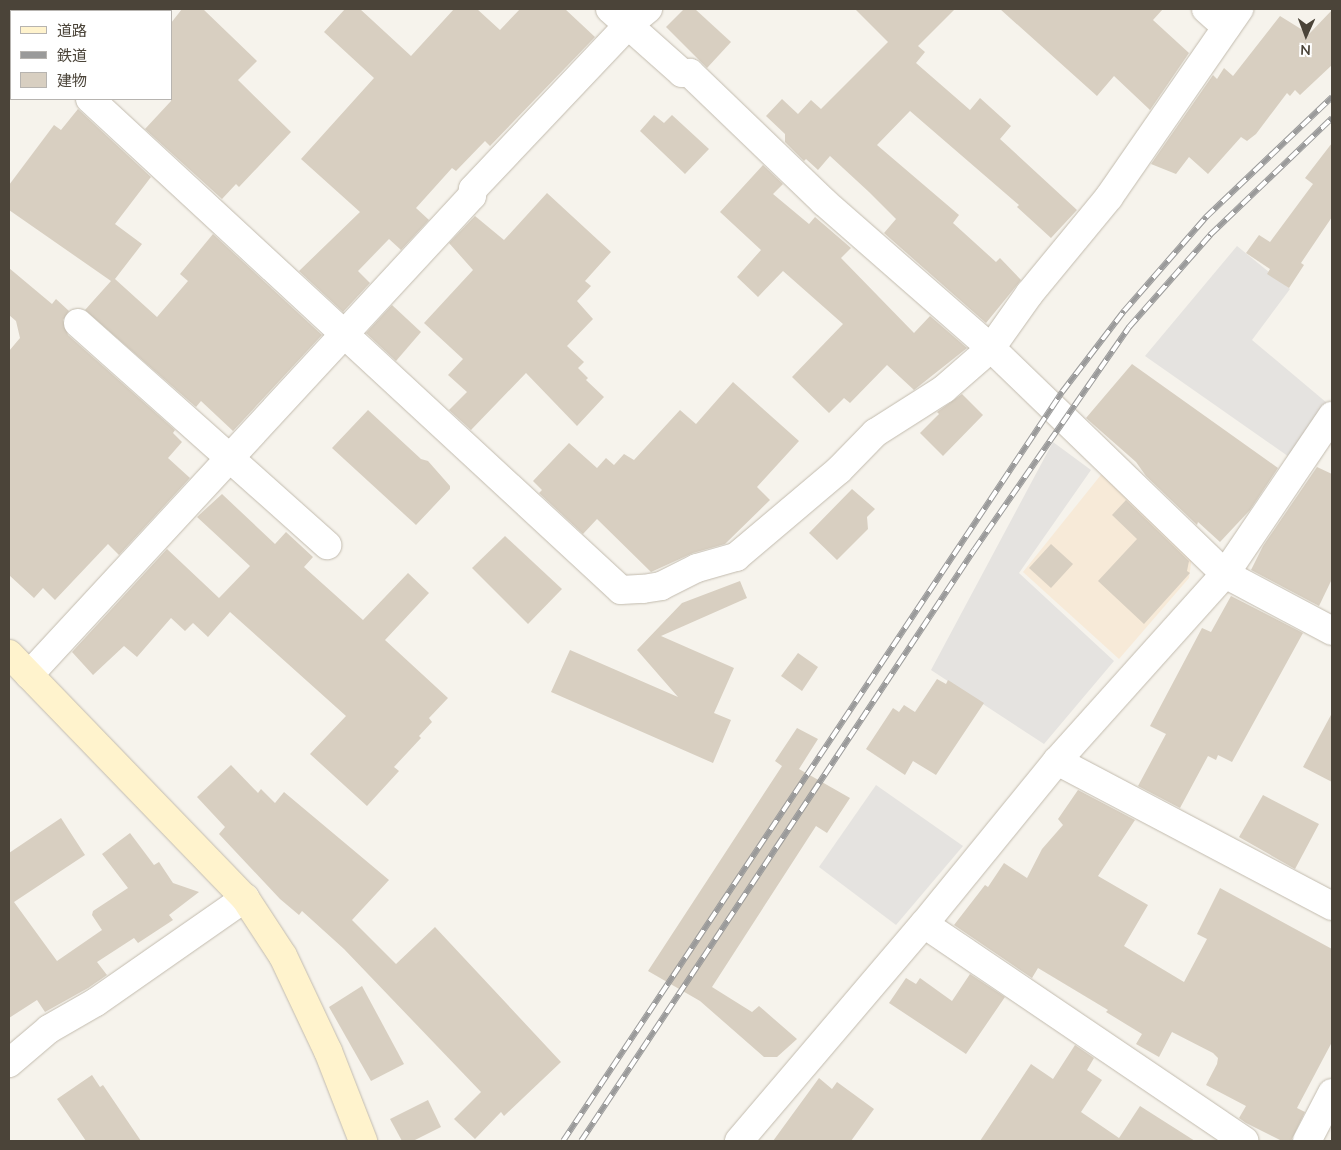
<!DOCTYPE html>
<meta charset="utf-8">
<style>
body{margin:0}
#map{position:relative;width:1341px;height:1150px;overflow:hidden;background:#f6f3ec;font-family:Mulish,"Noto Sans JP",sans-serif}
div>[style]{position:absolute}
.commercial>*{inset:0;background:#f7ead8}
.parking>*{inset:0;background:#e5e3e0}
.building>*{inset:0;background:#d8cfc1}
.roads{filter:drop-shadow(0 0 1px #c2bbae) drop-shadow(0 0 1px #c2bbae)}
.street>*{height:28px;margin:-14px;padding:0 14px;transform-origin:14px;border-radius:14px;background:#fff}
.secondary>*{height:28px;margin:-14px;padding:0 14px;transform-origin:14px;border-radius:14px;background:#fff3cd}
.highway>*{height:28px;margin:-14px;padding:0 14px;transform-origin:14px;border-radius:14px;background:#ffcf6e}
.rail>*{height:5.5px;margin-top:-2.75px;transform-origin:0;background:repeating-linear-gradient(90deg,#fff 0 11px,#9a9a9a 0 22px);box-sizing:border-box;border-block:1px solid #9a9a9a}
span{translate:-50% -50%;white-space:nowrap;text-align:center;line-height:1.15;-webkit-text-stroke:4.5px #fff;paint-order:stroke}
.frame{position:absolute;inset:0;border:10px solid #4b4439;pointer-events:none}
.legend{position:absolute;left:10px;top:10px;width:162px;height:90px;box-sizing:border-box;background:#fff;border:1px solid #b7b4b0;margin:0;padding:6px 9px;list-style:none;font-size:15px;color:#4b4439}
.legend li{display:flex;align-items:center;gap:10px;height:25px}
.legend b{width:25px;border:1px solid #b7b4b0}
.north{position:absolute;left:1281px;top:10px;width:50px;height:50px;-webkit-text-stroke:4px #fff;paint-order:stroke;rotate:182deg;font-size:14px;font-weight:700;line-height:20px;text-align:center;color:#4b4439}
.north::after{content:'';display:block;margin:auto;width:18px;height:22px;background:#4b4439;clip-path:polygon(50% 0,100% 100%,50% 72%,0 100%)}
</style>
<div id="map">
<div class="commercial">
<div style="clip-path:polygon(1104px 471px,1192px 557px,1189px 578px,1119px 659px,1023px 572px)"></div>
</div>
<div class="parking">
<div style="clip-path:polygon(1237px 246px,1290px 289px,1252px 340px,1327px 403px,1292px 459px,1145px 356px)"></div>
<div style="clip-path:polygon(1053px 442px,1091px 470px,1019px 573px,1114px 661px,1044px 744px,931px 670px)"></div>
<div style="clip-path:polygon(876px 785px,963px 846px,896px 925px,819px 867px)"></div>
</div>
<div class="building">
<div style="clip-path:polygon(182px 9px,203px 9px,257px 61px,238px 80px,291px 132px,239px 187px,236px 184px,222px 199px,145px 129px,171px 101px,171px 23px)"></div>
<div style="clip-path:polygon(345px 9px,360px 9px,411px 56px,454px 9px,477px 9px,500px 30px,520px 9px,565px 9px,595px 37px,490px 146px,485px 141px,456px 171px,452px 168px,416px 208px,429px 220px,401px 250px,389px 239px,358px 271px,370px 283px,343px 312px,299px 271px,360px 212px,301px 159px,374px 78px,324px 32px)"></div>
<div style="clip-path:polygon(684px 9px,695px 9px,731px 42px,707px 68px,666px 27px)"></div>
<div style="clip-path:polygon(855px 9px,955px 9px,918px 46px,925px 52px,916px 63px,970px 110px,980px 98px,1011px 126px,1000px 139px,1077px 210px,1051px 238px,1017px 207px,1019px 205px,910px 111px,877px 145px,959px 215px,953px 223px,996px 262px,1000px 258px,1021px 280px,986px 323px,884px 233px,896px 219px,869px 192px,830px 156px,818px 170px,806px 159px,804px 161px,785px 142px,785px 134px,766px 116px,782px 99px,798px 114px,811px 100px,821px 109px,888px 42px)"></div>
<div style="clip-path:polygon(1000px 9px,1163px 9px,1153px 20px,1189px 53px,1150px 110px,1114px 76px,1097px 96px)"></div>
<div style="clip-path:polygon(1332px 10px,1332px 65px,1300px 95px,1295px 90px,1290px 96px,1287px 93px,1256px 134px,1247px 141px,1241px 137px,1208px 174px,1189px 157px,1176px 174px,1151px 164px,1213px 75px,1217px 79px,1224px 68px,1233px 76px,1280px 16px,1309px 34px)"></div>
<div style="clip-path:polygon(78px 109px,151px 177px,115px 224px,142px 244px,115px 279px,157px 317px,188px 281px,180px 274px,213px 234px,322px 335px,233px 431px,201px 401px,196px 407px,85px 310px,111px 281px,9px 210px,9px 185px,54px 125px,61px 130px)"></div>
<div style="clip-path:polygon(654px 115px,664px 123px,672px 115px,709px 149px,685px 174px,640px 131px)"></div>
<div style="clip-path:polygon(1332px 143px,1332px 217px,1301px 263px,1304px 265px,1289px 288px,1267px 274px,1270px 269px,1246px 253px,1259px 235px,1270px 242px,1313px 184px,1305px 178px)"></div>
<div style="clip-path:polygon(763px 165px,783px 184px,773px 194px,809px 224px,815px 217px,851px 248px,841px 258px,914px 333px,930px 316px,967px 348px,914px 390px,887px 365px,850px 403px,844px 398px,829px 413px,792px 377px,843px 324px,783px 271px,758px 297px,737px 277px,761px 250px,720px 212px)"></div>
<div style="clip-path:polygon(547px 193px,611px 252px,585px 281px,591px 286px,577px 301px,593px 319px,567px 346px,584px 362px,578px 368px,588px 378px,586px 380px,604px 397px,577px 426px,526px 373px,471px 430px,449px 410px,467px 392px,448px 375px,463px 359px,424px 323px,473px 270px,449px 243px,475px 216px,504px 240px)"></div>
<div style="clip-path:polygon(9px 268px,52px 304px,56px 299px,69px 311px,63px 320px,68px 335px,175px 430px,173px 433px,182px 442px,168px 458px,190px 478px,119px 555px,108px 544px,55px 600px,43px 588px,34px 598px,9px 575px,9px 351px,20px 338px,16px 321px,9px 315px)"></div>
<div style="clip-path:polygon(392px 305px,421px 332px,396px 361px,366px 333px)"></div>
<div style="clip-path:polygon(1132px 364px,1278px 468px,1250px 510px,1220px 542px,1198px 522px,1197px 525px,1146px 476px,1136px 462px,1086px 418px)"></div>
<div style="clip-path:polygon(733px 382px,799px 441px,757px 487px,770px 500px,725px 544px,693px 553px,651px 572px,597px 519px,583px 534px,539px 493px,542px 490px,533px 481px,569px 443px,597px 468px,606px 458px,614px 465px,624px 454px,634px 460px,680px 410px,696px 424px)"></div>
<div style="clip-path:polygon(962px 394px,983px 415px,943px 456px,920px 433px,939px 414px,937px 412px)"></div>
<div style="clip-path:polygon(368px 410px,421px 459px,428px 461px,450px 486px,450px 489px,416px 525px,332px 448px)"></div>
<div style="clip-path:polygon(1317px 467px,1332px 474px,1332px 579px,1319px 606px,1251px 570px,1263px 546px)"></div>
<div style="clip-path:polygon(852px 489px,875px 509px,867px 517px,868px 529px,837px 560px,809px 533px)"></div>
<div style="clip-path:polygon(222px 494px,275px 544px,286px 532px,313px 557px,304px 567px,363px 620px,408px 573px,429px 593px,385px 640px,448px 698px,429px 718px,432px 722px,419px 736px,421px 738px,394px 767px,399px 771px,367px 806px,310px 754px,346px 716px,230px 612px,208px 637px,193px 623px,185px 631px,171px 618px,137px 657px,124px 646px,93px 675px,72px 652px,167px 549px,219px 598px,250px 566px,197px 517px)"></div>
<div style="clip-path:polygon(1126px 500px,1189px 561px,1187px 571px,1190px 573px,1144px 624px,1098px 581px,1137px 539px,1112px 515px)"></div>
<div style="clip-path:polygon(505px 536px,562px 589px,528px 624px,472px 568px)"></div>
<div style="clip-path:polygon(1051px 544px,1073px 564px,1051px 588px,1029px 568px)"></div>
<div style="clip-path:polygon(740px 581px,747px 598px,661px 636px,734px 668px,714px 713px,731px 720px,713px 763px,551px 692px,570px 650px,678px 697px,637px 650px,682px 603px)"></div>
<div style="clip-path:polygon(1231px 596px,1303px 633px,1232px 762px,1218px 755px,1216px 760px,1208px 756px,1180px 808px,1138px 786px,1166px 734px,1150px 726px,1202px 628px,1211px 632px)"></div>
<div style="clip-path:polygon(798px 653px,818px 667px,802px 691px,781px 676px)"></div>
<div style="clip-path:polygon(937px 679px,946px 684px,948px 680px,984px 703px,936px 775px,913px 761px,905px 775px,866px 749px,893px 708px,899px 712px,904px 705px,915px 712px)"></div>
<div style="clip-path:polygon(1332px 713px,1332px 782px,1303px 767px)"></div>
<div style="clip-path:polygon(797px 728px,818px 739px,799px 769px,850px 798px,827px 833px,816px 826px,712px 987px,752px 1012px,759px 1006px,797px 1039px,777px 1057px,764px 1057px,700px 1001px,648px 971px,782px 766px,775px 761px)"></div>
<div style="clip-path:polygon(231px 765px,258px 793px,261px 789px,275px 803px,284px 792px,389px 880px,352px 920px,396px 964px,435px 927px,561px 1062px,504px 1116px,501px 1112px,475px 1139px,454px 1119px,481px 1092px,344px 949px,302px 911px,299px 915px,280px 899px,219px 834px,225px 827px,197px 797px)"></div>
<div style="clip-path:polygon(1078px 790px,1135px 820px,1098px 876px,1148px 905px,1124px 946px,1184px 982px,1207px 939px,1197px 934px,1220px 888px,1332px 949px,1332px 1042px,1297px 1108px,1305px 1112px,1291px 1141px,1282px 1141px,1246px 1123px,1239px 1118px,1246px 1106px,1206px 1085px,1217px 1064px,1218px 1058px,1213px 1053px,1172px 1032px,1159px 1057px,1136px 1044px,1142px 1034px,1106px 1012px,1108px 1010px,1038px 968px,1032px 978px,954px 925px,985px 885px,988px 887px,1004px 863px,1027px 878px,1042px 849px,1063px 825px,1058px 819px)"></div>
<div style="clip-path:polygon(1263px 795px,1319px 824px,1295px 869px,1239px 837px)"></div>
<div style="clip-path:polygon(61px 818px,85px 855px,14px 902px,57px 961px,102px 930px,92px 915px,93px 911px,128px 888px,102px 854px,130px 833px,154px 865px,159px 862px,173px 883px,199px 892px,169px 915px,173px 920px,138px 943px,134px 938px,97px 962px,107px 975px,88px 988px,45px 1012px,37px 1000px,9px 1018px,9px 853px)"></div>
<div style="clip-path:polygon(970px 974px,1005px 997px,966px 1054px,889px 1003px,906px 978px,916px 984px,920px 978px,952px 1001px)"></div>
<div style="clip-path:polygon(362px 986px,404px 1064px,371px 1081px,329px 1007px)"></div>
<div style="clip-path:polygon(1075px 1045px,1094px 1058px,1087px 1070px,1102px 1080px,1081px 1112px,1119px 1138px,1140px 1106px,1195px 1141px,980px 1141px,1031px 1064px,1053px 1079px)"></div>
<div style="clip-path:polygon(92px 1075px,100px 1087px,103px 1085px,141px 1141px,86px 1141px,57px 1099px)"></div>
<div style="clip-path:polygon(819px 1078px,832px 1089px,837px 1082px,874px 1109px,851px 1141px,773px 1141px)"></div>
<div style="clip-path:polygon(428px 1100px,441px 1127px,413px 1141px,402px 1141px,390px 1119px)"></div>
</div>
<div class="roads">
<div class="street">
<div style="left:610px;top:9px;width:96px;rotate:41.6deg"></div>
<div style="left:682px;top:73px;width:8px"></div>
<div style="left:690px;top:73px;width:186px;rotate:43.9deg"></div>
<div style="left:824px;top:202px;width:222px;rotate:41.2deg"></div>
<div style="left:991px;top:348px;width:325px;rotate:44deg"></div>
<div style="left:1225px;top:574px;width:121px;rotate:28deg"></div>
<div style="left:1206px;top:9px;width:27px;rotate:42deg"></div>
<div style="left:90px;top:99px;width:723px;rotate:42.76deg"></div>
<div style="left:621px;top:590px;width:22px;rotate:-3deg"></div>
<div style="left:643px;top:589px;width:18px;rotate:-9deg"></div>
<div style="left:661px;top:586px;width:40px;rotate:-26.6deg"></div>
<div style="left:697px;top:568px;width:41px;rotate:-15.8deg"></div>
<div style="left:736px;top:557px;width:135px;rotate:-40.2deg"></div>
<div style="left:839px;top:470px;width:52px;rotate:-45.8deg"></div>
<div style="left:875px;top:433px;width:82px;rotate:-32.5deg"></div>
<div style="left:944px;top:389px;width:62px;rotate:-41.1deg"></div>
<div style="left:991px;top:348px;width:67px;rotate:-54.7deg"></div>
<div style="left:1030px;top:293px;width:124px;rotate:-50.5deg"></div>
<div style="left:1109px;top:197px;width:229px;rotate:-55.3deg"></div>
<div style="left:78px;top:323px;width:334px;rotate:41.7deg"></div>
<div style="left:29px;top:675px;width:652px;rotate:-47.24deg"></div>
<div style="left:472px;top:196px;width:7px;rotate:-82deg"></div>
<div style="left:473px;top:189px;width:226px;rotate:-46.6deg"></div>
<div style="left:628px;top:25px;width:26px;rotate:-39deg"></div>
<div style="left:1057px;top:761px;width:311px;rotate:27.8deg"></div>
<div style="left:924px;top:924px;width:387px;rotate:34.1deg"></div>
<div style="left:9px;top:1063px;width:52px;rotate:-40.4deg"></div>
<div style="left:49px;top:1029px;width:54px;rotate:-29.9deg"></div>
<div style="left:96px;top:1002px;width:182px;rotate:-34.9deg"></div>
<div style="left:739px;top:1141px;width:285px;rotate:-49.6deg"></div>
<div style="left:924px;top:924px;width:210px;rotate:-50.8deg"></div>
<div style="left:1057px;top:761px;width:251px;rotate:-48.1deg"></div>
<div style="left:1225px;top:574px;width:191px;rotate:-55.9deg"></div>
<div style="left:1307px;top:1141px;width:54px;rotate:-62.5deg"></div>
</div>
<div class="secondary">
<div style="left:9px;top:654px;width:339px;rotate:46deg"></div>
<div style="left:245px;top:898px;width:69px;rotate:56.8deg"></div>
<div style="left:283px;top:956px;width:105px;rotate:64.7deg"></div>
<div style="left:328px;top:1051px;width:97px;rotate:68.7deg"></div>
</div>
<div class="highway">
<div style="left:9px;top:22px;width:4px;rotate:-56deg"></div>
</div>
</div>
<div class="rail">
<div style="left:563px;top:1141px;width:900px;rotate:-56.33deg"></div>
<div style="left:1062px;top:392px;width:102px;rotate:-52.6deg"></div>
<div style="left:1124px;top:311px;width:125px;rotate:-48.9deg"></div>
<div style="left:1206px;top:217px;width:174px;rotate:-43.6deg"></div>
<div style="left:581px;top:1141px;width:710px;rotate:-56.38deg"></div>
<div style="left:974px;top:550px;width:272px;rotate:-55.2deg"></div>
<div style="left:1129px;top:327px;width:123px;rotate:-48.6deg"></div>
<div style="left:1210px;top:235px;width:169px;rotate:-43.8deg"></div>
</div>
<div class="frame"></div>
<ul class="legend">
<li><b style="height:6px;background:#fff3cd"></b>道路</li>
<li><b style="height:6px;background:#9a9a9a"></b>鉄道</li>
<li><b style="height:14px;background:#d8cfc1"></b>建物</li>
</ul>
<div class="north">N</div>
</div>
